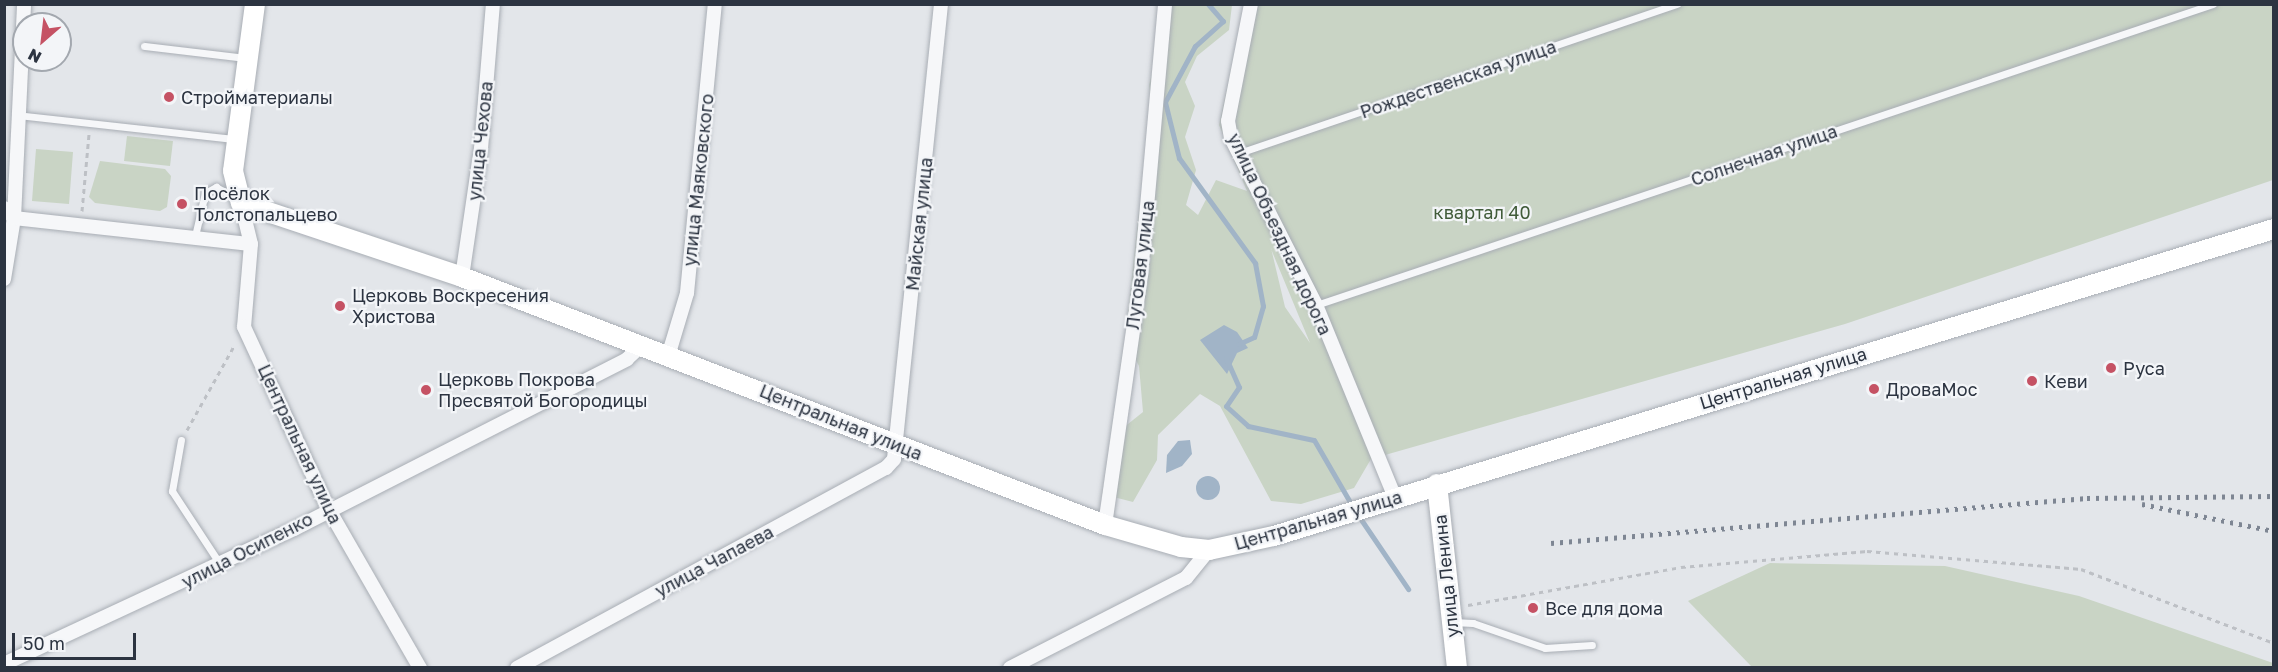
<!DOCTYPE html>
<meta charset="utf-8">
<style>
body{margin:0}
#map{position:relative;width:2278px;height:672px;overflow:hidden;background:#e3e6ea;font-family:"Golos Text",sans-serif}
div>[style]{position:absolute}
.green>*{inset:0;background:#c9d4c5}
.water>*{inset:0;background:#a1b4c7}
.round{border-radius:50%}
.stream>*{height:5px;margin:-2.5px;padding:0 2.5px;transform-origin:2.5px;border-radius:2.5px;background:#a1b4c7}
.path>*{height:3px;margin-top:-1.5px;transform-origin:0;background:repeating-linear-gradient(90deg,#bdc0c5 0 4.5px,transparent 0 9px)}
.roads{filter:drop-shadow(0 0 2px #a8adb4) drop-shadow(0 0 2px #a8adb4)}
.lane>*{height:7px;margin:-3.5px;padding:0 3.5px;transform-origin:3.5px;border-radius:3.5px;background:#f6f7f9}
.street>*{height:14px;margin:-7px;padding:0 7px;transform-origin:7px;border-radius:7px;background:#f6f7f9}
.secondary>*{height:20px;margin:-10px;padding:0 10px;transform-origin:10px;border-radius:10px;background:#fff}
.rail>*{height:4.5px;margin-top:-2.25px;transform-origin:0;background:repeating-linear-gradient(90deg,#7e8693 0 3px,transparent 0 9px)}
.dots>*{width:16px;height:16px;translate:-50% -50%;box-sizing:border-box;border:3px solid #f3f5f8;border-radius:50%}
span{translate:-50% -50%;white-space:nowrap;text-align:center;line-height:1.15;-webkit-text-stroke:4.5px #f3f5f8;paint-order:stroke}
.street-label{font-size:18px;color:#2c3441}
.poi-label{font-size:18px;color:#2c3441}
.left{translate:0 -50%;text-align:left}
.park-label{font-size:18px;color:#415c3a}
.frame{position:absolute;inset:0;border:6px solid #2c3441;pointer-events:none}
.north{position:absolute;left:12px;top:12px;width:60px;height:60px;box-sizing:border-box;background:#f3f5f8;border:2px solid #a3a8af;border-radius:50%;rotate:208deg;font-size:16px;font-weight:700;line-height:24px;text-align:center;color:#2c3441}
.north::after{content:'';display:block;margin:auto;width:21px;height:27px;background:#c55264;clip-path:polygon(50% 0,100% 100%,50% 72%,0 100%)}
.scale{position:absolute;left:12px;top:633px;width:124px;height:27px;box-sizing:border-box;border:3px solid #2c3441;border-top:0;padding-left:8px;font-size:18px;line-height:21px;white-space:nowrap;color:#2c3441;-webkit-text-stroke:4px #f3f5f8;paint-order:stroke}
</style>
<div id="map">
<div class="green">
<div style="clip-path:polygon(evenodd,1170px 5px,1232px 5px,1229px 30px,1197px 56px,1185px 82px,1195px 106px,1185px 137px,1196px 170px,1186px 205px,1198px 215px,1216px 180px,1247px 191px,1219px 125px,1245px 5px,2273px 5px,2273px 180px,1845px 324px,1371px 459px,1354px 488px,1301px 504px,1271px 501px,1220px 406px,1200px 394px,1158px 435px,1157px 460px,1133px 502px,1102px 494px,1113px 436px,1143px 412px,1139px 366px,1125px 339px,1139px 211px,1158px 151px,1149px 85px,1170px 5px,1271px 248px,1271px 249px,1310px 343px,1285px 307px,1271px 248px)"></div>
<div style="clip-path:polygon(127px 136px,173px 141px,170px 166px,124px 161px)"></div>
<div style="clip-path:polygon(36px 149px,73px 152px,69px 204px,32px 201px)"></div>
<div style="clip-path:polygon(100px 161px,165px 169px,171px 176px,167px 207px,160px 211px,95px 203px,89px 197px)"></div>
<div style="clip-path:polygon(1770px 563px,1945px 566px,2079px 596px,2273px 663px,2273px 667px,1752px 667px,1688px 601px)"></div>
</div>
<div class="water">
<div style="clip-path:polygon(1224px 325px,1237px 332px,1248px 348px,1237px 353px,1227px 374px,1200px 340px)"></div>
<div style="clip-path:polygon(1190px 440px,1192px 454px,1182px 466px,1166px 473px,1167px 455px,1178px 441px)"></div>
<div class="round" style="left:1196px;top:476px;width:24px;height:24px"></div>
</div>
<div class="stream">
<div style="left:1208px;top:4px;width:23px;rotate:49deg"></div>
<div style="left:1223px;top:21px;width:38px;rotate:138deg"></div>
<div style="left:1195px;top:46px;width:64px;rotate:118.2deg"></div>
<div style="left:1165px;top:102px;width:58px;rotate:76deg"></div>
<div style="left:1179px;top:158px;width:130px;rotate:54.1deg"></div>
<div style="left:1255px;top:263px;width:44px;rotate:79.5deg"></div>
<div style="left:1263px;top:306px;width:32px;rotate:106deg"></div>
<div style="left:1254px;top:337px;width:17px;rotate:156deg"></div>
<div style="left:1226px;top:358px;width:32px;rotate:66deg"></div>
<div style="left:1239px;top:387px;width:23px;rotate:124deg"></div>
<div style="left:1226px;top:406px;width:30px;rotate:42deg"></div>
<div style="left:1248px;top:426px;width:67px;rotate:12deg"></div>
<div style="left:1314px;top:440px;width:72px;rotate:59.9deg"></div>
<div style="left:1360px;top:518px;width:86px;rotate:55.9deg"></div>
</div>
<div class="path">
<div style="left:82px;top:211px;width:77px;rotate:-84.8deg"></div>
<div style="left:187px;top:430px;width:98px;rotate:-60.8deg"></div>
<div style="left:1468px;top:605px;width:216px;rotate:-10.1deg"></div>
<div style="left:1681px;top:567px;width:187px;rotate:-4.9deg"></div>
<div style="left:1867px;top:551px;width:215px;rotate:4.8deg"></div>
<div style="left:2081px;top:569px;width:207px;rotate:21deg"></div>
</div>
<div class="roads">
<div class="lane">
<div style="left:144px;top:46px;width:103px;rotate:6.7deg"></div>
<div style="left:17px;top:115px;width:219px;rotate:6.3deg"></div>
<div style="left:1239px;top:153px;width:463px;rotate:-18.8deg"></div>
<div style="left:195px;top:236px;width:44px;rotate:-76.9deg"></div>
<div style="left:205px;top:193px;width:13px;rotate:-29deg"></div>
<div style="left:216px;top:187px;width:21px;rotate:31deg"></div>
<div style="left:1316px;top:305px;width:946px;rotate:-18.55deg"></div>
<div style="left:181px;top:440px;width:52px;rotate:100deg"></div>
<div style="left:172px;top:491px;width:87px;rotate:56.7deg"></div>
<div style="left:1453px;top:622px;width:20px;rotate:3deg"></div>
<div style="left:1473px;top:623px;width:76px;rotate:19.1deg"></div>
<div style="left:1545px;top:648px;width:47px;rotate:-3.7deg"></div>
</div>
<div class="street">
<div style="left:1251px;top:4px;width:119px;rotate:101.1deg"></div>
<div style="left:1228px;top:121px;width:17px;rotate:80deg"></div>
<div style="left:1231px;top:138px;width:187px;rotate:63deg"></div>
<div style="left:1316px;top:305px;width:209px;rotate:67.7deg"></div>
<div style="left:241px;top:203px;width:42px;rotate:76.3deg"></div>
<div style="left:251px;top:244px;width:83px;rotate:94.8deg"></div>
<div style="left:244px;top:327px;width:200px;rotate:65.1deg"></div>
<div style="left:328px;top:508px;width:185px;rotate:60.1deg"></div>
<div style="left:4px;top:208px;width:14px;rotate:45deg"></div>
<div style="left:14px;top:218px;width:238px;rotate:6.3deg"></div>
<div style="left:462px;top:277px;width:129px;rotate:-81.6deg"></div>
<div style="left:481px;top:149px;width:145px;rotate:-85.3deg"></div>
<div style="left:4px;top:279px;width:62px;rotate:-80.7deg"></div>
<div style="left:14px;top:218px;width:214px;rotate:-87.3deg"></div>
<div style="left:669px;top:353px;width:63px;rotate:-73.3deg"></div>
<div style="left:687px;top:293px;width:290px;rotate:-84.5deg"></div>
<div style="left:1105px;top:525px;width:254px;rotate:-81.8deg"></div>
<div style="left:1141px;top:274px;width:271px;rotate:-84.9deg"></div>
<div style="left:4px;top:664px;width:320px;rotate:-25deg"></div>
<div style="left:294px;top:529px;width:374px;rotate:-27deg"></div>
<div style="left:627px;top:359px;width:22px;rotate:-43deg"></div>
<div style="left:517px;top:668px;width:420px;rotate:-28.5deg"></div>
<div style="left:886px;top:468px;width:12px;rotate:-48deg"></div>
<div style="left:894px;top:459px;width:457px;rotate:-84.1deg"></div>
<div style="left:1010px;top:668px;width:198px;rotate:-27.1deg"></div>
<div style="left:1186px;top:578px;width:36px;rotate:-51deg"></div>
</div>
<div class="secondary">
<div style="left:255px;top:4px;width:168px;rotate:97.5deg"></div>
<div style="left:233px;top:171px;width:33px;rotate:76deg"></div>
<div style="left:241px;top:203px;width:233px;rotate:18.5deg"></div>
<div style="left:462px;top:277px;width:689px;rotate:21.09deg"></div>
<div style="left:1105px;top:525px;width:79px;rotate:16.1deg"></div>
<div style="left:1181px;top:547px;width:28px;rotate:6deg"></div>
<div style="left:1209px;top:550px;width:66px;rotate:-12.2deg"></div>
<div style="left:1274px;top:536px;width:1046px;rotate:-17.07deg"></div>
<div style="left:1437px;top:484px;width:185px;rotate:83.8deg"></div>
</div>
</div>
<div class="rail">
<div style="left:2142px;top:504px;width:135px;rotate:11.6deg"></div>
<div style="left:1551px;top:543px;width:538px;rotate:-4.8deg"></div>
<div style="left:2087px;top:498px;width:187px;rotate:-0.6deg"></div>
</div>
<div class="dots">
<div style="left:169px;top:97px;background:#c55264"></div>
<div style="left:182px;top:204px;background:#c55264"></div>
<div style="left:340px;top:306px;background:#c55264"></div>
<div style="left:2111px;top:368px;background:#c55264"></div>
<div style="left:2032px;top:381px;background:#c55264"></div>
<div style="left:1874px;top:389px;background:#c55264"></div>
<div style="left:426px;top:390px;background:#c55264"></div>
<div style="left:1533px;top:608px;background:#c55264"></div>
</div>
<div class="street-label">
<span style="left:1458px;top:79px;rotate:-19deg">Рождественская улица</span>
<span style="left:480px;top:141px;rotate:-84deg">улица Чехова</span>
<span style="left:1764px;top:155px;rotate:-19deg">Солнечная улица</span>
<span style="left:698px;top:180px;rotate:-84deg">улица Маяковского</span>
<span style="left:919px;top:224px;rotate:-84deg">Майская улица</span>
<span style="left:1280px;top:234px;rotate:65deg">улица Объездная дорога</span>
<span style="left:1140px;top:265px;rotate:-83deg">Луговая улица</span>
<span style="left:1783px;top:378px;rotate:-17deg">Центральная улица</span>
<span style="left:841px;top:422px;rotate:22deg">Центральная улица</span>
<span style="left:300px;top:444px;rotate:65deg">Центральная улица</span>
<span style="left:1318px;top:520px;rotate:-16deg">Центральная улица</span>
<span style="left:247px;top:550px;rotate:-27deg">улица Осипенко</span>
<span style="left:714px;top:561px;rotate:-28deg">улица Чапаева</span>
<span style="left:1446px;top:576px;rotate:-96deg">улица Ленина</span>
</div>
<div class="poi-label">
<span class="left" style="left:181px;top:97px">Стройматериалы</span>
<span class="left" style="left:194px;top:204px">Посёлок<br>Толстопальцево</span>
<span class="left" style="left:352px;top:306px">Церковь Воскресения<br>Христова</span>
<span class="left" style="left:2123px;top:368px">Руса</span>
<span class="left" style="left:438px;top:390px">Церковь Покрова<br>Пресвятой Богородицы</span>
<span class="left" style="left:2044px;top:381px">Кеви</span>
<span class="left" style="left:1886px;top:389px">ДроваМос</span>
<span class="left" style="left:1545px;top:608px">Все для дома</span>
</div>
<div class="park-label">
<span style="left:1482px;top:212px">квартал 40</span>
</div>
<div class="frame"></div>
<div class="north">N</div>
<div class="scale">50 m</div>
</div>
